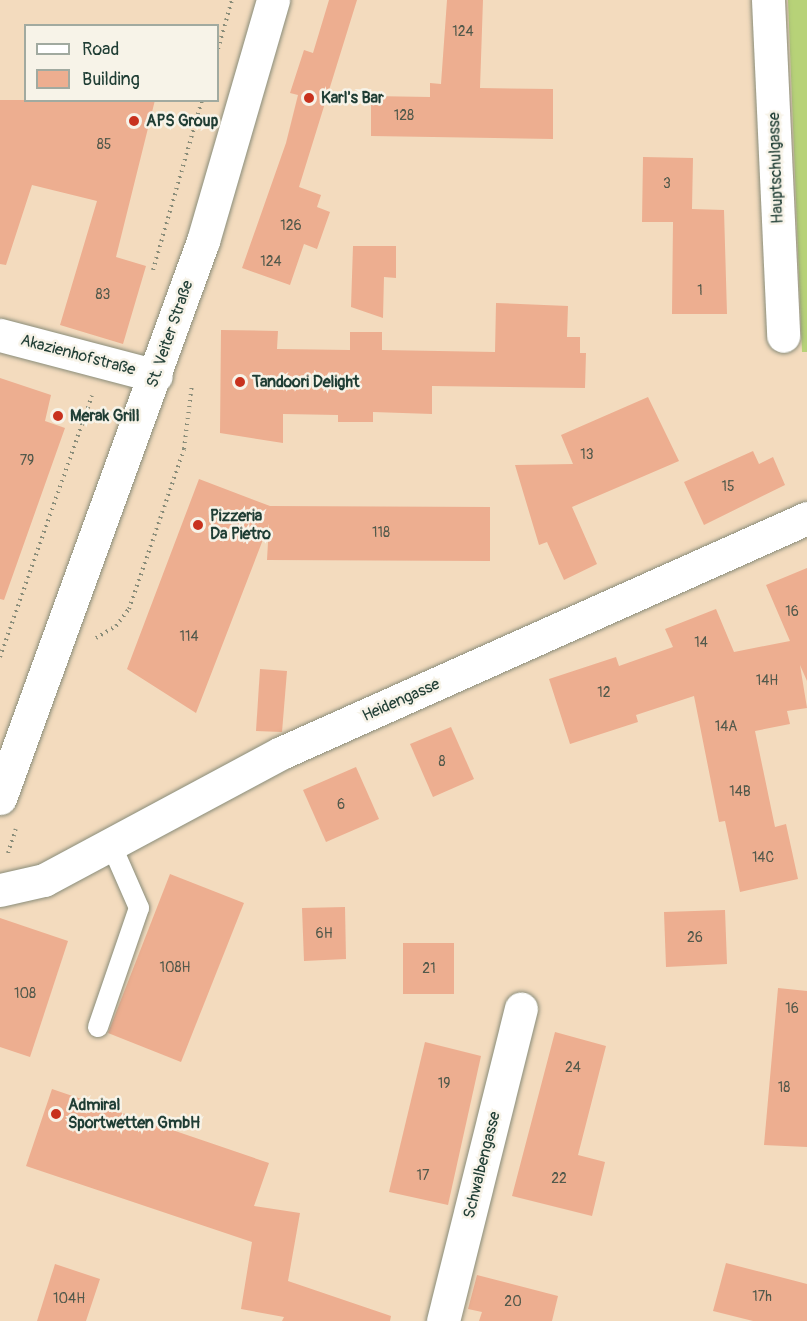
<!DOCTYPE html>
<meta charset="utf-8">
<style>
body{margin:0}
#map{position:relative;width:807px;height:1321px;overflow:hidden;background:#f3dbbe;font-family:Pangolin,sans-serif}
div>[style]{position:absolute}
.green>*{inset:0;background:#b7d278}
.building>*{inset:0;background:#edae90}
.path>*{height:4px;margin-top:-2px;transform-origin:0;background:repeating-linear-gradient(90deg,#898c79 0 1.5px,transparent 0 6px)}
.roads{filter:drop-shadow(0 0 2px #898c79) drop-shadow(0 0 2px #898c79)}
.service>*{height:20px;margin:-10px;padding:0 10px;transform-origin:10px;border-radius:10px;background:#fff}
.minor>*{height:33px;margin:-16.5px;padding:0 16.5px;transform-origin:16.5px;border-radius:16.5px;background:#fff}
.secondary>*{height:33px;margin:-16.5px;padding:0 16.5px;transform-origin:16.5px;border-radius:16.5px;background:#fff}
.dots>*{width:16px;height:16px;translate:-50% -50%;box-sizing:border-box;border:3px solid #f7f3e8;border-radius:50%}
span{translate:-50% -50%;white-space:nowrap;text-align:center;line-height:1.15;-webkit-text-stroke:5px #f7f3e8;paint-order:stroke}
.number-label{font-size:14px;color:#52594b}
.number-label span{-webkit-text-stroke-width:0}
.poi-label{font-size:16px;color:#1f3d34;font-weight:700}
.left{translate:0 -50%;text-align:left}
.street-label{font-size:16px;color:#1f3d34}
.legend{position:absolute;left:24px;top:24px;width:195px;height:78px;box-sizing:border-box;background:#f7f3e8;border:2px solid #a1aaa0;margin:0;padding:8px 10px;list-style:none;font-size:18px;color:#1f3d34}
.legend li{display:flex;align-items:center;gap:12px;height:30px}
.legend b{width:30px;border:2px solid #a1aaa0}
</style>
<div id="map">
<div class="green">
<div style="clip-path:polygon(788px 0,807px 0,807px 352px,802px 352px)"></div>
</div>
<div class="building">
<div style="clip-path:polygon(329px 0,357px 0,299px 187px,321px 195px,317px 207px,330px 212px,317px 249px,304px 244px,290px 285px,242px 268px,286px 143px,298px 95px,290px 93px,304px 50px,313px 53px)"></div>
<div style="clip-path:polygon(447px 0,483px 0,480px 88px,553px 89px,553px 139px,371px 136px,371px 96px,430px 97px,430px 83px,441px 84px)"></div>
<div style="clip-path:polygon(0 100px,155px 100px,116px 257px,146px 266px,123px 344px,60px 325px,97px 201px,32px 185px,6px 265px,0 264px)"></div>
<div style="clip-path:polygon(643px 157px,693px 158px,692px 209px,724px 210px,727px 314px,672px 314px,673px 222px,642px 222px)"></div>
<div style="clip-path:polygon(353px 246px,396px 246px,396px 278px,384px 277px,383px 318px,351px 307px)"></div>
<div style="clip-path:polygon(496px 303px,568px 306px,567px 337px,580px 337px,580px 353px,586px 353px,585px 388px,432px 386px,432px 414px,373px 412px,373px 422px,338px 422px,338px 415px,283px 414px,283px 443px,220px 433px,221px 330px,278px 331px,277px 349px,350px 350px,350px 332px,382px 332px,382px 350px,495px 352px)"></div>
<div style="clip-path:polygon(0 378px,51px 395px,45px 421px,65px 428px,4px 600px,0 599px)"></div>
<div style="clip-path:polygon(648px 397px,679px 461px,572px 507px,597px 564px,564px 580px,547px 542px,539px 545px,515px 465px,573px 464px,561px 435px)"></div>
<div style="clip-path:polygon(753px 451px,759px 464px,773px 457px,785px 485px,704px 525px,684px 482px)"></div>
<div style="clip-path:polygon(199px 479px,270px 506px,490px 507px,490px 561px,267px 560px,269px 524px,196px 713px,127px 669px)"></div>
<div style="clip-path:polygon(807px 568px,807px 681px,800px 665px,807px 708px,787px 711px,790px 724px,755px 731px,775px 827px,786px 824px,798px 879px,740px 892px,725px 821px,719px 822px,694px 696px,636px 715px,638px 722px,570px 744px,549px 679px,616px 657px,619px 666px,673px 647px,665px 629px,716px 609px,734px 652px,790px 641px,766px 585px)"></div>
<div style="clip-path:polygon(260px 669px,287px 671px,282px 732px,256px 731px)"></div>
<div style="clip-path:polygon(451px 727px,474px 779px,433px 797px,410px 744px)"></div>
<div style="clip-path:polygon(356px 767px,379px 819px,326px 842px,303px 790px)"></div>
<div style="clip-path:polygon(170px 874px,244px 903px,181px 1062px,108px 1033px)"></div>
<div style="clip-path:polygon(345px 907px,346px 959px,304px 961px,302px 908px)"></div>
<div style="clip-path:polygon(725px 910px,727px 964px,666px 967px,664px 912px)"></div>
<div style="clip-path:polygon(0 918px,68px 941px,30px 1057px,0 1047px)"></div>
<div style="clip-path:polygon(403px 943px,454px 943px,454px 994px,403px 994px)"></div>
<div style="clip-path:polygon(778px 988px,807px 991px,807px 1147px,764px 1145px)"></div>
<div style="clip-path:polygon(555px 1032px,606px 1046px,578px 1155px,605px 1162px,592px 1216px,512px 1196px)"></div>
<div style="clip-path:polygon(425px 1042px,481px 1056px,448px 1205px,389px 1192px)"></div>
<div style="clip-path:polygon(52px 1089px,269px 1163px,254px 1206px,300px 1213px,288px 1281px,391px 1316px,390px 1321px,282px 1321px,284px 1317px,241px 1309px,252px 1242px,26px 1166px)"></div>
<div style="clip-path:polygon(726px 1263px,807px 1284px,807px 1321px,753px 1321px,713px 1311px)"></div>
<div style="clip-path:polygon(55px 1264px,100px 1279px,86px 1321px,37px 1321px)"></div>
<div style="clip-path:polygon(477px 1275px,558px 1296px,552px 1321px,479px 1321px,482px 1312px,468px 1309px)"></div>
</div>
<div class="path">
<div style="left:218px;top:49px;width:51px;rotate:-74.1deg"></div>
<div style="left:153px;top:270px;width:177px;rotate:-73.9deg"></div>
<div style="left:96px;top:638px;width:23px;rotate:-31deg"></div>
<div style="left:116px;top:626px;width:21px;rotate:-53deg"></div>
<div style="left:129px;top:609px;width:169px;rotate:-71deg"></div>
<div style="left:184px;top:449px;width:65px;rotate:-83deg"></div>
<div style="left:0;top:657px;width:277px;rotate:-70.6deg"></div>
<div style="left:8px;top:853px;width:25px;rotate:-72deg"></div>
</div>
<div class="roads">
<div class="service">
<div style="left:98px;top:1027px;width:126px;rotate:-71deg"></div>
<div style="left:139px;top:908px;width:72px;rotate:-113.7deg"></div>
</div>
<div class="minor">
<div style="left:768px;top:0;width:336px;rotate:87.4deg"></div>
<div style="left:0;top:335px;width:161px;rotate:14.7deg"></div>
<div style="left:0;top:890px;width:45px;rotate:-12.8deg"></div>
<div style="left:44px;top:880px;width:269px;rotate:-28.2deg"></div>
<div style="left:281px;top:753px;width:576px;rotate:-24.07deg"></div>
<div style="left:443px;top:1321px;width:322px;rotate:-76deg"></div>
</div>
<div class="secondary">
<div style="left:0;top:798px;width:593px;rotate:-69.98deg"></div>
<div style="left:203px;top:241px;width:251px;rotate:-73.8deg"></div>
</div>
</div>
<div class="dots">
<div style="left:309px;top:98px;background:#c8321e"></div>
<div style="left:134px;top:121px;background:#c8321e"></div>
<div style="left:240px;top:382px;background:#c8321e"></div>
<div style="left:58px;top:416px;background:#c8321e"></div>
<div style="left:198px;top:525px;background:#c8321e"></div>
<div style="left:56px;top:1114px;background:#c8321e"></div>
</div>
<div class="number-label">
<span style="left:463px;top:32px">124</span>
<span style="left:404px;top:116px">128</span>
<span style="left:104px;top:145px">85</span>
<span style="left:667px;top:184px">3</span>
<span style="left:291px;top:226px">126</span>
<span style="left:271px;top:262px">124</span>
<span style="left:700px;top:291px">1</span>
<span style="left:103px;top:295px">83</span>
<span style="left:587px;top:455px">13</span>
<span style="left:27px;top:461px">79</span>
<span style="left:728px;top:487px">15</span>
<span style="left:381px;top:533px">118</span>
<span style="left:792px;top:612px">16</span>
<span style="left:189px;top:637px">114</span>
<span style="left:701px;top:643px">14</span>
<span style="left:767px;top:681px">14H</span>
<span style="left:604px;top:693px">12</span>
<span style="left:726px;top:727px">14A</span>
<span style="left:442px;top:762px">8</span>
<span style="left:740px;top:792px">14B</span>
<span style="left:341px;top:805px">6</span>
<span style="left:763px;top:858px">14C</span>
<span style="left:324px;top:934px">6H</span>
<span style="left:695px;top:938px">26</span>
<span style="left:175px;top:968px">108H</span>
<span style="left:429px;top:969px">21</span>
<span style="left:25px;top:994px">108</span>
<span style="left:792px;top:1009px">16</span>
<span style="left:573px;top:1068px">24</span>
<span style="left:444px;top:1084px">19</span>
<span style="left:784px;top:1088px">18</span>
<span style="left:423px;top:1176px">17</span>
<span style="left:559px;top:1179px">22</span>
<span style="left:762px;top:1297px">17h</span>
<span style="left:69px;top:1299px">104H</span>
<span style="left:513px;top:1302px">20</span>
</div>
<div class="poi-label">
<span class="left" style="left:321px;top:98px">Karl's Bar</span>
<span class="left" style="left:146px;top:121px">APS Group</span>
<span class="left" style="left:252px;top:382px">Tandoori Delight</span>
<span class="left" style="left:70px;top:416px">Merak Grill</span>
<span class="left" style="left:210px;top:525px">Pizzeria<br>Da Pietro</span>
<span class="left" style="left:68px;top:1114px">Admiral<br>Sportwetten GmbH</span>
</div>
<div class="street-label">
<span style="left:776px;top:168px;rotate:-92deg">Hauptschulgasse</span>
<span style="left:170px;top:334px;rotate:-71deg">St. Veiter Straße</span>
<span style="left:78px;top:355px;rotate:15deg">Akazienhofstraße</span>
<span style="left:401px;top:700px;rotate:-24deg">Heidengasse</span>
<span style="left:482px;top:1165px;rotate:-76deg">Schwalbengasse</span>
</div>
<ul class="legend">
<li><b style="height:8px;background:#fff"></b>Road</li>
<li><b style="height:16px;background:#edae90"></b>Building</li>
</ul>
</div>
